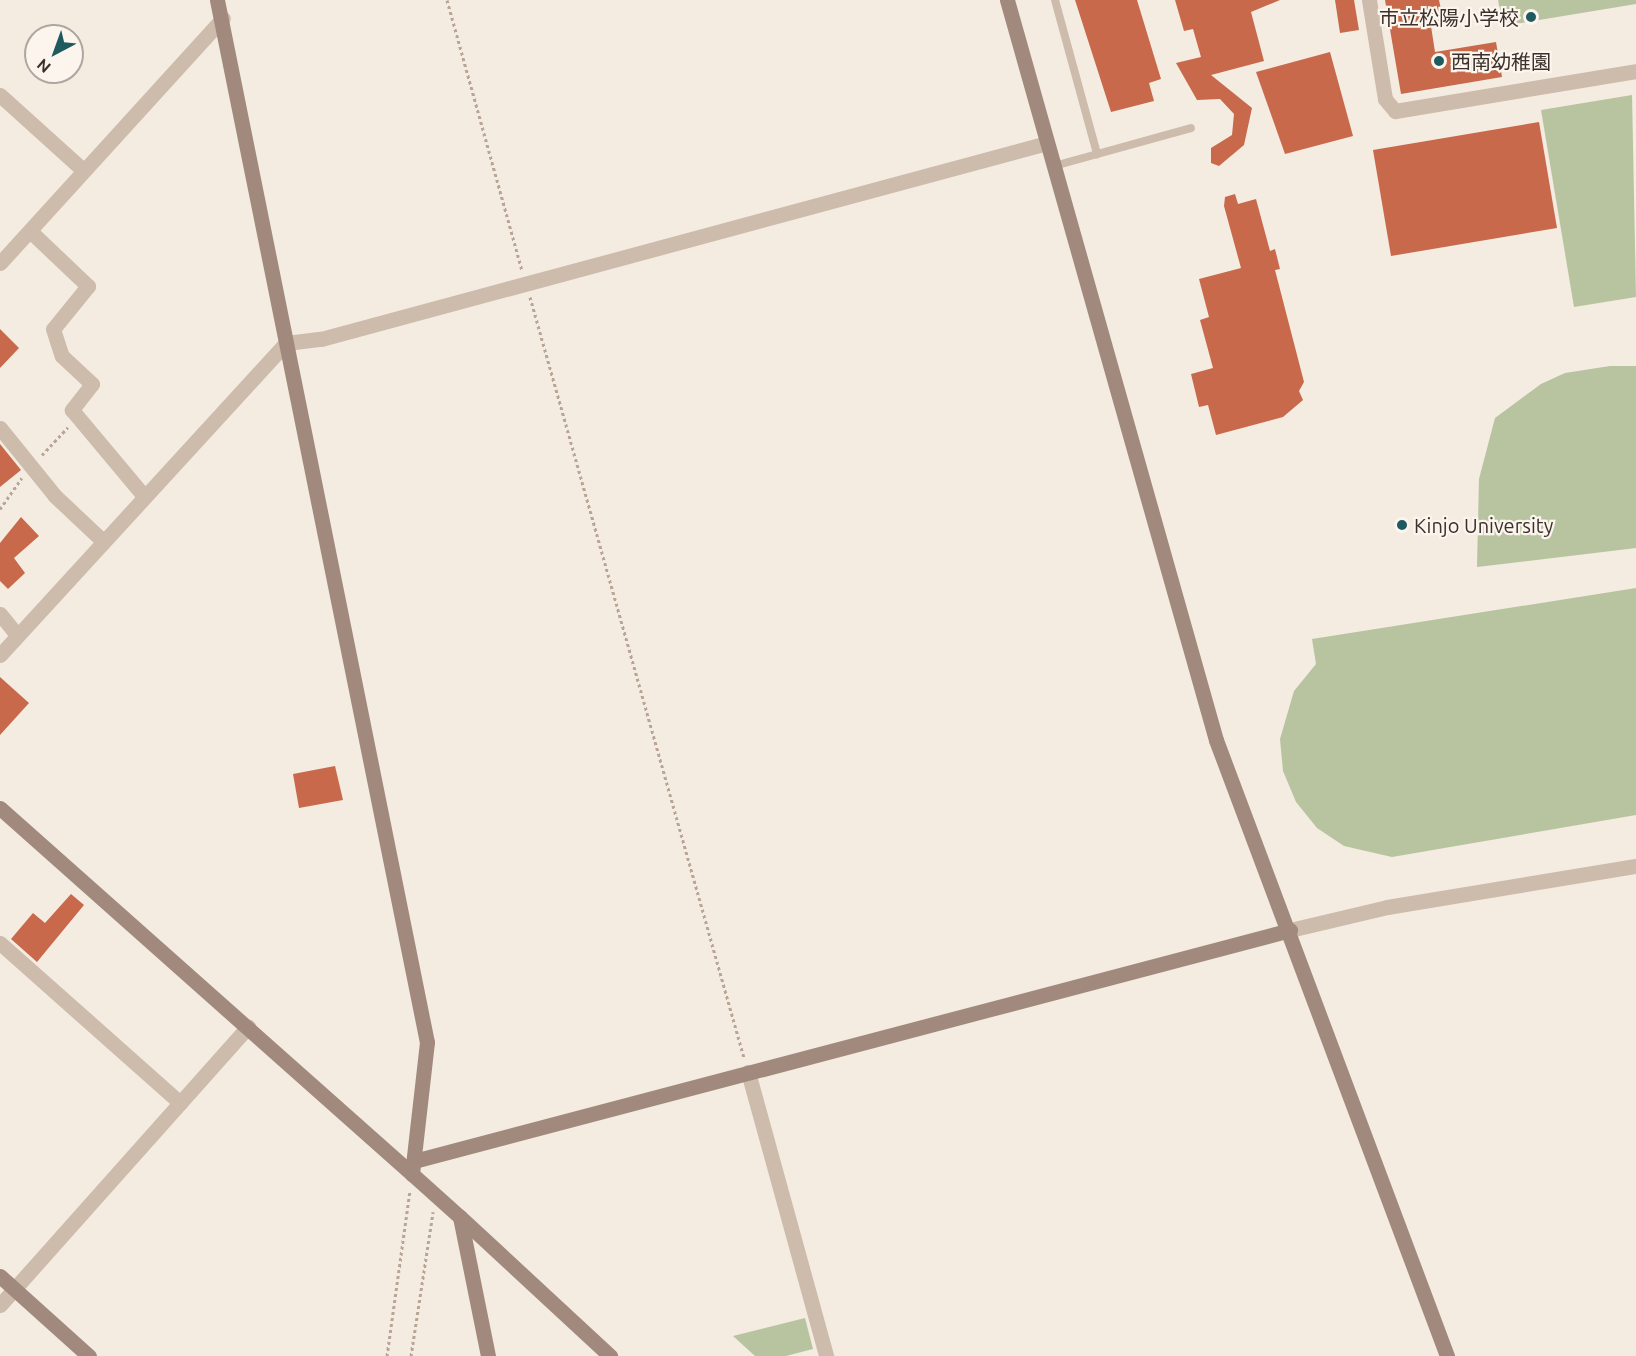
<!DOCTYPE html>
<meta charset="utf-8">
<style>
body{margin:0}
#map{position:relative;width:1636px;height:1356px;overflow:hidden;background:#f4ebe1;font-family:Ubuntu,"Noto Sans JP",sans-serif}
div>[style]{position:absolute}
.green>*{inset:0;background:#b8c4a0}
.building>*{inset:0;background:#c8694b}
.path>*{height:3px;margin-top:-1.5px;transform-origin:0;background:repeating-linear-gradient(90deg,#b9a596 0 3px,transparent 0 6px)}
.lane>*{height:8px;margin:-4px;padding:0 4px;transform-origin:4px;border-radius:4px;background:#cdbbac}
.street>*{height:15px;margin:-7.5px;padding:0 7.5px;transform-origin:7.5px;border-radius:7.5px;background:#cdbbac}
.secondary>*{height:15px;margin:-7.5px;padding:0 7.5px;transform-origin:7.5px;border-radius:7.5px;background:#a18a7d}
.dots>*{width:16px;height:16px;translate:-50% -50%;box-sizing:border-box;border:3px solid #fbf5ee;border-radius:50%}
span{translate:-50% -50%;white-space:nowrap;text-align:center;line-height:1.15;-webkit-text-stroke:4.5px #fbf5ee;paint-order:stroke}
.poi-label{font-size:20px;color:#3b302b}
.right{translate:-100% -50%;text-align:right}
.left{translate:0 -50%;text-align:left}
.north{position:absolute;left:24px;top:24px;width:60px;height:60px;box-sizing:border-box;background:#fbf5ee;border:2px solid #aea6a0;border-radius:50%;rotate:221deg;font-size:16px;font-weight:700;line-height:24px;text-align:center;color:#3b302b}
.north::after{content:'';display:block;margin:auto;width:21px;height:27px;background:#1f5a5e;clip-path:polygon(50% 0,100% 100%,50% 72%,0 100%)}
</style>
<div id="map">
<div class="green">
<div style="clip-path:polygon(1498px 0,1636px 0,1636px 4px,1503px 26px)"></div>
<div style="clip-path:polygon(1632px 95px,1636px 297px,1574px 307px,1541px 110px)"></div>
<div style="clip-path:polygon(1610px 366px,1636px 366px,1636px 548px,1477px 567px,1479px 479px,1495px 418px,1541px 384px,1565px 373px)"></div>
<div style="clip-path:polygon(1636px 588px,1636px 815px,1392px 857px,1344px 846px,1317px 828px,1296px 802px,1283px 771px,1280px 739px,1294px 691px,1316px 664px,1312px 639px)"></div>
<div style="clip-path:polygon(805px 1318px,813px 1349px,786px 1356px,755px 1356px,733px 1336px)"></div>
</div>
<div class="building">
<div style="clip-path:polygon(1075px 0,1137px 0,1161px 79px,1149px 83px,1154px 101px,1111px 112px)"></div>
<div style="clip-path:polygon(1175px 0,1280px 0,1251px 12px,1264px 61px,1211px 75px,1252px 108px,1244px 145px,1219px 166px,1211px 163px,1211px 148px,1232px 135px,1234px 114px,1220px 99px,1197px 100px,1176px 63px,1201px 57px,1193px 29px,1184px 31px)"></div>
<div style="clip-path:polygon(1335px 0,1354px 0,1359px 30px,1340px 33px)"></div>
<div style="clip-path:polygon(1385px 0,1439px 0,1444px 24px,1431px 26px,1435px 52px,1496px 42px,1502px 77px,1401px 94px)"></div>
<div style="clip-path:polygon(1330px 52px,1353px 136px,1285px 154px,1256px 72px)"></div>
<div style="clip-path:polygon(1539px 122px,1557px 228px,1391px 256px,1373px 150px)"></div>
<div style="clip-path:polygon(1235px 194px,1238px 204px,1256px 199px,1270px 251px,1275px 249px,1280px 269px,1275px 270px,1304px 382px,1299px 391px,1303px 400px,1283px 417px,1216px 435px,1208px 405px,1199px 407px,1191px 374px,1213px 368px,1200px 320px,1209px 317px,1199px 279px,1241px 268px,1224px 206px,1225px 197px)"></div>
<div style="clip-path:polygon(0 329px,19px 348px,0 368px)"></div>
<div style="clip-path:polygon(0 444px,21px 470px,0 487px)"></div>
<div style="clip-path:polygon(21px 517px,39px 536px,14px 558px,25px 573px,8px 589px,0 581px,0 543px)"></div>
<div style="clip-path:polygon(0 677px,29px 703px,0 735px)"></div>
<div style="clip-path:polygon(335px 766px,343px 800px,299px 808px,293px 774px)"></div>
<div style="clip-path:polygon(71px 894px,84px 905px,37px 962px,11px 939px,33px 913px,45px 923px)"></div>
</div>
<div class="path">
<div style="left:447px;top:0;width:280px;rotate:74.5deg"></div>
<div style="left:530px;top:297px;width:791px;rotate:74.29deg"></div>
<div style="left:42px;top:455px;width:38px;rotate:-47deg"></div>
<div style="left:0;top:509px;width:38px;rotate:-55deg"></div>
<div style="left:387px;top:1356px;width:167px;rotate:-82.1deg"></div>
<div style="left:411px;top:1356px;width:146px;rotate:-81.3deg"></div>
</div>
<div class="lane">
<div style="left:1055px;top:0;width:160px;rotate:74.7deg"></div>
<div style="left:1054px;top:166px;width:142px;rotate:-15.5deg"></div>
</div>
<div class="street">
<div style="left:1369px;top:0;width:100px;rotate:80.8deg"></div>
<div style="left:1385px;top:99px;width:16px;rotate:50deg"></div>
<div style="left:1395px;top:111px;width:244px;rotate:-9.4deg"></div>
<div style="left:0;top:95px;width:112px;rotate:42.1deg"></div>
<div style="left:30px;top:231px;width:80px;rotate:43.5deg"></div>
<div style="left:88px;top:286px;width:55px;rotate:129.1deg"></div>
<div style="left:53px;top:329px;width:28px;rotate:72deg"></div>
<div style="left:62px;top:356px;width:41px;rotate:43deg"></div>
<div style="left:92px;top:384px;width:33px;rotate:128deg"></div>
<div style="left:72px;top:410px;width:112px;rotate:50.1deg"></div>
<div style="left:0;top:263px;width:331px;rotate:-47.7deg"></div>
<div style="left:0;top:428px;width:87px;rotate:51deg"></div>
<div style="left:55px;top:496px;width:66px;rotate:43.2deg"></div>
<div style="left:0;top:614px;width:27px;rotate:51deg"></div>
<div style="left:0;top:655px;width:423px;rotate:-47.5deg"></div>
<div style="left:286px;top:343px;width:35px;rotate:-7deg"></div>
<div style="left:321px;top:339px;width:752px;rotate:-15.11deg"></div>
<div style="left:1290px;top:930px;width:100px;rotate:-13.3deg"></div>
<div style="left:1387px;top:907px;width:252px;rotate:-9.4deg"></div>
<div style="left:0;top:943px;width:241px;rotate:41.6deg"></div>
<div style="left:748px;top:1072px;width:295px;rotate:74.6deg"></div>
<div style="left:0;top:1305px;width:373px;rotate:-48.3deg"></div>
</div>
<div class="secondary">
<div style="left:217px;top:0;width:1063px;rotate:78.61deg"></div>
<div style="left:427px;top:1042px;width:133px;rotate:96.5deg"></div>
<div style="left:412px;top:1174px;width:64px;rotate:41.9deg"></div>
<div style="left:460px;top:1217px;width:142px;rotate:78.6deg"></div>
<div style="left:1007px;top:0;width:769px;rotate:74.23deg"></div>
<div style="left:1216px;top:740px;width:658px;rotate:69.44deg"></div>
<div style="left:0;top:808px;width:551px;rotate:41.62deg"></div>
<div style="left:414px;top:1161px;width:906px;rotate:-14.77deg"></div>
<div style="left:460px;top:1217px;width:205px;rotate:42.8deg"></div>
<div style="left:0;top:1276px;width:120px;rotate:42deg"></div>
</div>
<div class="dots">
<div style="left:1531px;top:17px;background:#1f5a5e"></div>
<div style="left:1439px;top:61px;background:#1f5a5e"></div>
<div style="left:1402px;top:525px;background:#1f5a5e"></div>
</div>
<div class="poi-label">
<span class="right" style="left:1519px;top:17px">市立松陽小学校</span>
<span class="left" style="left:1451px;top:61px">西南幼稚園</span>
<span class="left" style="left:1414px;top:525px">Kinjo University</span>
</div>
<div class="north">N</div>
</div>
